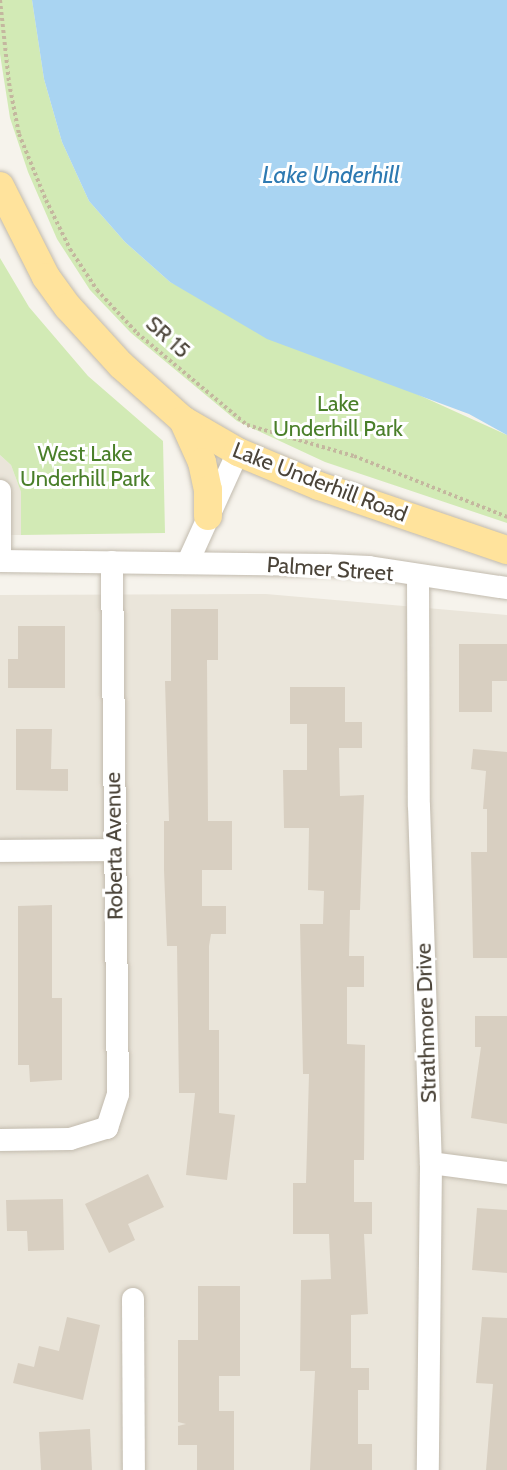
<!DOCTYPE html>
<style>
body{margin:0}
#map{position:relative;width:507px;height:1470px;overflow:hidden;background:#f6f3ec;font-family:Cabin,sans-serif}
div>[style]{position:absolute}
.residential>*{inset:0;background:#eae5da}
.green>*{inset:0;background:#d2eab5}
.water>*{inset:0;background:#a9d4f2}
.building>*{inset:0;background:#d8cfc1}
.path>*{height:4px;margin-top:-2px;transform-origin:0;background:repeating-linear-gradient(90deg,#c4b79f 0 3px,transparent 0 6px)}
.roads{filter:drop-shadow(0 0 2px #c2bbae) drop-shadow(0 0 2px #c2bbae)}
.minor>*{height:22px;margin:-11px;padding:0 11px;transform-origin:11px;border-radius:11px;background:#fff}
.major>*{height:28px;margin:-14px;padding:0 14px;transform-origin:14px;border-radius:14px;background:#ffe39c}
span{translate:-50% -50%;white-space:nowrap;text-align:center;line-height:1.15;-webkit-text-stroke:6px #fff;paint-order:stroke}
.street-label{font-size:22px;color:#4b4439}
.park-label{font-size:22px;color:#4a7f2a}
.water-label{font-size:24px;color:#2e7ab2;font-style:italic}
</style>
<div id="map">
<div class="residential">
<div style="clip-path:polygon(0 455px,11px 465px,21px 492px,21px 535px,0 535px)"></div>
<div style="clip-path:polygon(266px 594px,507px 615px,507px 1470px,0 1470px,0 595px)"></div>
</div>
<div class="green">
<div style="clip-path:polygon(0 0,32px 0,44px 79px,62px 142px,89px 201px,125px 242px,170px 282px,507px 435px,507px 523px,325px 462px,237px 421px,131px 333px,90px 290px,57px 239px,28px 172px,10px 118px,0 54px)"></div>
<div style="clip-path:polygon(0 258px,29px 307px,88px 376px,163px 441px,165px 533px,21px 535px,21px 492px,11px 465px,0 455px)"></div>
</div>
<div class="water">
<div style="clip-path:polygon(32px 0,507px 0,507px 435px,469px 414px,267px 339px,170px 282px,125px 242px,89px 201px,62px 142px,44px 79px)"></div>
</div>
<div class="building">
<div style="clip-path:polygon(171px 609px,218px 609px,218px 660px,207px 660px,208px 821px,232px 821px,232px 870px,202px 870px,202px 906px,226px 906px,226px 934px,211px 934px,209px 946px,209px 1030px,219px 1030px,219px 1113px,235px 1115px,227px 1180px,186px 1175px,195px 1093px,179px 1093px,177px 946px,167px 946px,164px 870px,164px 821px,169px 821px,165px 681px,171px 681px)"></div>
<div style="clip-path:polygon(18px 626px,65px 626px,65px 688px,8px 688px,8px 659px,18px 659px)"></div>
<div style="clip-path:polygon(459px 644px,507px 644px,507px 681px,492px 681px,492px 712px,459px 712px)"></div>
<div style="clip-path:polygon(290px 687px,345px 687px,345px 722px,362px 722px,362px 748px,339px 748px,340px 796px,364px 795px,360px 910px,350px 910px,349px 956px,364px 956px,364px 987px,347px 987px,347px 1044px,365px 1045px,364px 1160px,354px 1160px,354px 1202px,372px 1202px,372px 1234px,364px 1234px,368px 1314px,351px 1315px,351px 1368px,369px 1368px,369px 1390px,358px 1390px,358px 1444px,372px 1444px,372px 1470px,310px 1470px,315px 1371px,300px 1371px,301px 1280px,331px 1279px,329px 1234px,293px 1234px,293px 1183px,306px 1183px,309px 1074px,303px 1074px,300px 924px,323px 924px,324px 891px,308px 890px,309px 828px,284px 828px,283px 770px,307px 770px,307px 724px,290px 724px)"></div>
<div style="clip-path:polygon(16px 729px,52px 729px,51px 769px,68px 769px,68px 791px,16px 790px)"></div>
<div style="clip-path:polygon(473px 749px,507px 752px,507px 958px,473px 958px,471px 852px,487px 852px,487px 809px,483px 809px,486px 771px,471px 769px)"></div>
<div style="clip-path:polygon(52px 905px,52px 998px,62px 998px,62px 1080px,30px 1082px,29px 1065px,18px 1065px,18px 906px)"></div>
<div style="clip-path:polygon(475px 1016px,507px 1016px,507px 1124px,471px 1118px,481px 1047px,475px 1047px)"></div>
<div style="clip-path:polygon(148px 1174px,164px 1207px,128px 1224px,135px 1240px,109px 1253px,85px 1204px)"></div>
<div style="clip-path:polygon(63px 1199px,64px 1250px,28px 1251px,27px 1231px,7px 1231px,6px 1200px)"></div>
<div style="clip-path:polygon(477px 1208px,507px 1210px,507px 1273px,472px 1270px)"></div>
<div style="clip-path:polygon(198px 1286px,240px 1286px,240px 1376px,219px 1376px,219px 1411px,234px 1411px,234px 1470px,197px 1470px,197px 1445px,178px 1445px,178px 1426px,186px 1424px,178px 1422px,178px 1340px,198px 1340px)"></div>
<div style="clip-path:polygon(67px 1317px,100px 1325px,83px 1400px,13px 1383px,18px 1363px,34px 1367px,39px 1346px,59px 1351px)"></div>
<div style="clip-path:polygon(482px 1317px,507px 1318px,507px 1470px,486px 1470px,493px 1384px,476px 1383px)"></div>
<div style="clip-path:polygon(90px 1429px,92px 1470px,41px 1470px,39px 1432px)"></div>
</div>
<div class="path">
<div style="left:0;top:0;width:83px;rotate:83.8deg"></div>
<div style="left:9px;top:83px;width:52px;rotate:78.9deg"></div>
<div style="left:19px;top:134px;width:71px;rotate:67.8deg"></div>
<div style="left:46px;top:200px;width:55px;rotate:63.9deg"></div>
<div style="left:70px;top:249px;width:49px;rotate:56.6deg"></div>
<div style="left:97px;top:290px;width:59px;rotate:47.1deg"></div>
<div style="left:137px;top:333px;width:143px;rotate:39.9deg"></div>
<div style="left:247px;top:425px;width:111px;rotate:16.2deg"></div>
<div style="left:354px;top:456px;width:165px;rotate:21.7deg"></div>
</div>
<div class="roads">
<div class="minor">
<div style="left:0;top:491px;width:63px;rotate:90deg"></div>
<div style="left:0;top:561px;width:327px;rotate:0.7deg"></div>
<div style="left:327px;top:565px;width:42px;rotate:2.7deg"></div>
<div style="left:369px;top:567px;width:140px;rotate:8.7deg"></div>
<div style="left:188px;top:562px;width:121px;rotate:-65.6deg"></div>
<div style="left:418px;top:576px;width:230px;rotate:89.8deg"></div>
<div style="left:419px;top:806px;width:357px;rotate:88.1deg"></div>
<div style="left:431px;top:1163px;width:307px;rotate:90.6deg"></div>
<div style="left:0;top:851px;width:113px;rotate:-0.5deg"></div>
<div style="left:0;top:1140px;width:70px;rotate:-0.8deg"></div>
<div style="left:70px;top:1139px;width:39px;rotate:-17deg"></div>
<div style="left:107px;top:1128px;width:36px;rotate:-72deg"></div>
<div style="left:118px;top:1094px;width:532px;rotate:-90.65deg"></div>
<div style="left:431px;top:1163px;width:77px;rotate:7.5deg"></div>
<div style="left:133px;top:1299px;width:171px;rotate:89.7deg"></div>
</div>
<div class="major">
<div style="left:0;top:186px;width:102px;rotate:63.2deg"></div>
<div style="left:46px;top:277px;width:37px;rotate:54deg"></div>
<div style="left:68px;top:307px;width:79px;rotate:47.6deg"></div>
<div style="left:121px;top:365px;width:83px;rotate:41.6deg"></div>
<div style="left:183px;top:420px;width:64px;rotate:30.2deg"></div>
<div style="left:238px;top:452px;width:88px;rotate:22.8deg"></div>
<div style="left:319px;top:486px;width:199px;rotate:18.8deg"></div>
<div style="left:183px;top:420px;width:46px;rotate:65.7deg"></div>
<div style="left:202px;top:462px;width:29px;rotate:78deg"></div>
<div style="left:208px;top:490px;width:26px;rotate:90deg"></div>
</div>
</div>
<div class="street-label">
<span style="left:168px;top:337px;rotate:42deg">SR 15</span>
<span style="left:320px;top:482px;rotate:21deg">Lake Underhill Road</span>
<span style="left:330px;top:569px;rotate:4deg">Palmer Street</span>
<span style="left:114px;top:846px;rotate:-91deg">Roberta Avenue</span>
<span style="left:426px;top:1023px;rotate:-92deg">Strathmore Drive</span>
</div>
<div class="park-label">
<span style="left:338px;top:416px">Lake<br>Underhill Park</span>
<span style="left:85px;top:466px">West Lake<br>Underhill Park</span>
</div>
<div class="water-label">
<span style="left:331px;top:175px">Lake Underhill</span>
</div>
</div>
